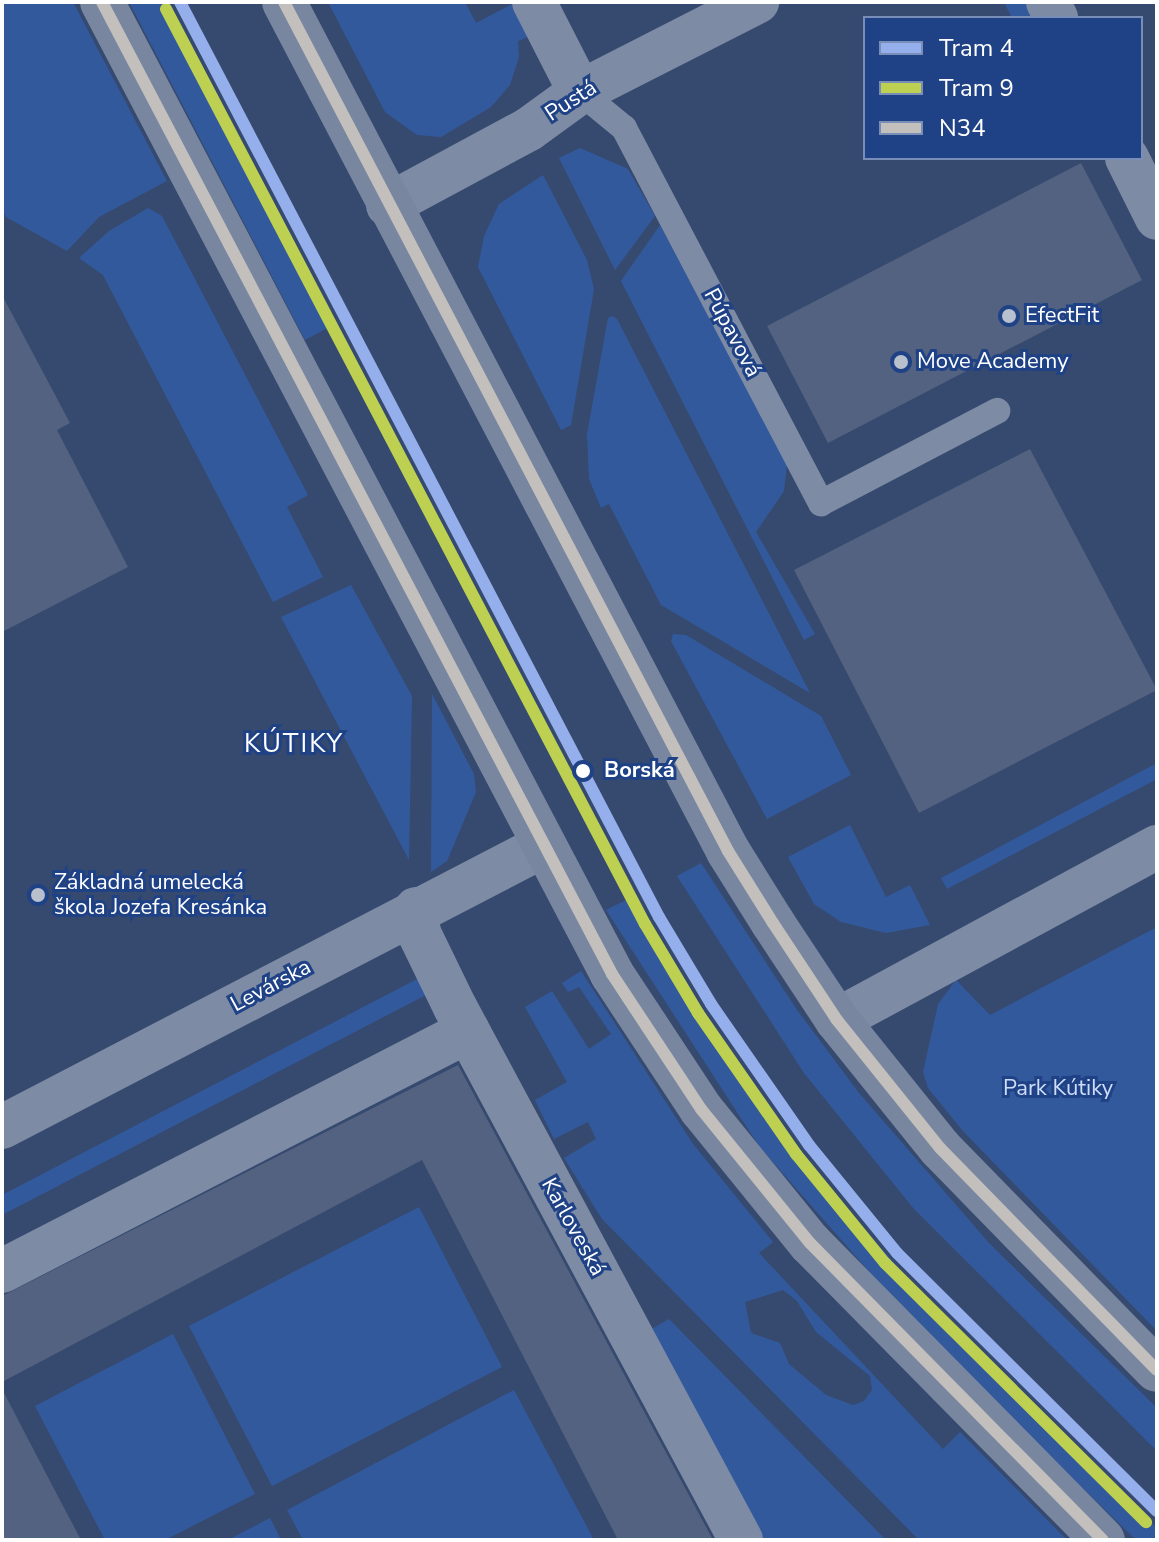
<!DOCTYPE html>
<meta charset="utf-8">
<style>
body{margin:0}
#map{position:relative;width:1159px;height:1542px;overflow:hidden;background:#364a6f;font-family:"Nunito Sans",sans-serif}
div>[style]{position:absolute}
.green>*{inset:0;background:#33599d}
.building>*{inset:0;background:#526280}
.lane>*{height:26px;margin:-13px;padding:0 13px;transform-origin:13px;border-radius:13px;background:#7d8ba5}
.street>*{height:44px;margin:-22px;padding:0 22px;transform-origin:22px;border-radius:22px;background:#7d8ba5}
.secondary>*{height:44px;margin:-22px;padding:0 22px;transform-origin:22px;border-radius:22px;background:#7886a0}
.bus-1>*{height:12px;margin:-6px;padding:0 6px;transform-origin:6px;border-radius:6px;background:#c2bfbd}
.tram-1>*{height:12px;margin:-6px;padding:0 6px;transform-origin:6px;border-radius:6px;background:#94afeb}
.tram-2>*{height:12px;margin:-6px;padding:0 6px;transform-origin:6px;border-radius:6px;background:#bdd051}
.dots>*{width:22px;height:22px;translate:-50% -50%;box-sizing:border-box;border:4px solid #1f4286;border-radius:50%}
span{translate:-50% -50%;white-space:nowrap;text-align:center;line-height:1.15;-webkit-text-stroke:6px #1f4286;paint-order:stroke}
.street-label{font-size:22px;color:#fff}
.poi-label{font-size:22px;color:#fff}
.left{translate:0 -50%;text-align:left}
.stop-label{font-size:22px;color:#fff;font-weight:700}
.park-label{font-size:22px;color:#cddcf8}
.quarter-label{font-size:26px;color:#fff;letter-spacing:2px}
.frame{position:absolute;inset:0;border:4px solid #fff;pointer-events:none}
.legend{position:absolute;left:863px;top:16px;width:280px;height:144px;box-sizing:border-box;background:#1f4286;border:2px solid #798eb6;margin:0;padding:10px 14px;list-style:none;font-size:24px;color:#fff}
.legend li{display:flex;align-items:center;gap:16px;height:40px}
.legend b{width:40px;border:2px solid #798eb6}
</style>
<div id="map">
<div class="green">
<div style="clip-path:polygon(2px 2px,73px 2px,167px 181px,99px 217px,67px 251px,6px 217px,2px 209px)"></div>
<div style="clip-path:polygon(129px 2px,169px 2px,335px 324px,305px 340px)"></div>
<div style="clip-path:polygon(328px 2px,465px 2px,476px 23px,516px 2px,531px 36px,518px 41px,519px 57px,510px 85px,491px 107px,441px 137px,417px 135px,385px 112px)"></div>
<div style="clip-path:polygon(1004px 2px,1029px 2px,1037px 18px,1012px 18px)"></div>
<div style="clip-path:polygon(580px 148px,628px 169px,655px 216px,615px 270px,559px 158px)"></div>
<div style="clip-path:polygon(543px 175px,587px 260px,594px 289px,571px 425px,561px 430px,478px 267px,484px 236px,499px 204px)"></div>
<div style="clip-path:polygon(148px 208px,162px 216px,308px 495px,287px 507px,323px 577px,273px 602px,103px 275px,79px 258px,109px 231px)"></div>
<div style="clip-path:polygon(660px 225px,787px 464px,784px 491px,756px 532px,815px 634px,804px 640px,621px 281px)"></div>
<div style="clip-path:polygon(613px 316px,617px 319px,810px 693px,661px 605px,609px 504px,601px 508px,589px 479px,587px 434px,608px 318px)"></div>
<div style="clip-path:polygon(351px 585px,412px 696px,409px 860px,281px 617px)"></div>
<div style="clip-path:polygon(673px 634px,686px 635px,821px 716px,851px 775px,767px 819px,671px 641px)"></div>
<div style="clip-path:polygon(432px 694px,474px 774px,476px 792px,447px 861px,431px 872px)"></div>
<div style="clip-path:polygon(1157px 763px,1157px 779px,947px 889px,941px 878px)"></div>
<div style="clip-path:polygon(850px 825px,886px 897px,910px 885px,930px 925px,886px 933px,841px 922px,814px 904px,788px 857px)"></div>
<div style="clip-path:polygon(701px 863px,797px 1010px,859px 1093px,989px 1243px,1157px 1408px,1157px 1451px,914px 1209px,804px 1073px,677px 876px)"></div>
<div style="clip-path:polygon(632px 897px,712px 1029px,835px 1197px,950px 1325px,1157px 1528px,1157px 1540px,1136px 1540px,1016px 1423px,873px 1276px,759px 1146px,606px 910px)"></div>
<div style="clip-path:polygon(1157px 927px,1157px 1331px,962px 1130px,928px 1088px,923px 1072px,938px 1004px,956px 980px,990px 1015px)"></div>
<div style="clip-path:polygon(evenodd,581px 971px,693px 1144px,773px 1242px,759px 1253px,943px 1449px,960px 1432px,1067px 1540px,919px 1540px,602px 1219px,564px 1158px,596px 1139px,588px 1122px,554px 1139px,535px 1100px,567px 1082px,525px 1007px,552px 991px,589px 1049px,611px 1034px,579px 987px,568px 992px,562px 983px,581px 971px,783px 1290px,797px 1301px,816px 1332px,870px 1376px,872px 1390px,864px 1401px,853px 1405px,826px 1395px,789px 1364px,780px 1343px,751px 1333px,745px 1302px,783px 1290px)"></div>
<div style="clip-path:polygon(419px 978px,428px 994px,2px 1215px,2px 1195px)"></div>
<div style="clip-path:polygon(419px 1207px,502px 1367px,272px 1486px,189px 1326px)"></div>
<div style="clip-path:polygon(669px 1319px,886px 1540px,762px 1540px,650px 1330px)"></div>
<div style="clip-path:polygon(173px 1334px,255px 1494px,165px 1540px,105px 1540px,35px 1406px)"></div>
<div style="clip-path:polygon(514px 1390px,594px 1540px,303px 1540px,287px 1510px)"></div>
<div style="clip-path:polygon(270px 1518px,281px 1540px,228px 1540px)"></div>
</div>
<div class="building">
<div style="clip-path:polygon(1081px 163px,1142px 280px,828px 443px,767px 326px)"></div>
<div style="clip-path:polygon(2px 295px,70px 423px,57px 430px,128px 567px,2px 632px)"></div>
<div style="clip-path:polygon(1030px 449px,1157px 690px,919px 813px,794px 570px)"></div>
<div style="clip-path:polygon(458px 1065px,713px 1540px,618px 1540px,422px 1160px,2px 1382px,2px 1296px)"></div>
<div style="clip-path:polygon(2px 1389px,52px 1485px,81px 1540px,2px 1540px)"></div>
</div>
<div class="lane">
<div style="left:580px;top:92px;width:57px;rotate:39.3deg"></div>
<div style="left:624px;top:128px;width:424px;rotate:62.3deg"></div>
<div style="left:821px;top:503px;width:199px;rotate:-27.6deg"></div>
</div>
<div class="street">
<div style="left:534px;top:2px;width:101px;rotate:62.9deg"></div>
<div style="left:1048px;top:2px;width:18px;rotate:63deg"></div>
<div style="left:1127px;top:158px;width:67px;rotate:63.4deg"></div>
<div style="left:388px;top:205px;width:160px;rotate:-28.3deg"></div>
<div style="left:529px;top:129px;width:63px;rotate:-36deg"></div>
<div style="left:580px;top:92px;width:199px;rotate:-27deg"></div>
<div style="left:416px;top:909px;width:24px;rotate:83deg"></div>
<div style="left:419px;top:933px;width:82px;rotate:64.1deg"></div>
<div style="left:455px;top:1007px;width:605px;rotate:61.78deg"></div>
<div style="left:837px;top:1020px;width:364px;rotate:-28.4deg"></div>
<div style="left:2px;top:1127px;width:607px;rotate:-27.45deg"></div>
<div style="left:2px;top:1271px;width:524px;rotate:-27.25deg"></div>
</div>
<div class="secondary">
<div style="left:102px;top:2px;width:1098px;rotate:62.31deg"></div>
<div style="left:612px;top:974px;width:162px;rotate:56.6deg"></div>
<div style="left:701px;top:1109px;width:173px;rotate:50.9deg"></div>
<div style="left:810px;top:1243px;width:417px;rotate:45.4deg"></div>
<div style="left:284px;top:2px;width:958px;rotate:62.39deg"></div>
<div style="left:728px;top:851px;width:85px;rotate:58deg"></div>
<div style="left:773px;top:923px;width:116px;rotate:56.6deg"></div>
<div style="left:837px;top:1020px;width:164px;rotate:51.2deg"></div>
<div style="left:940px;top:1148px;width:310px;rotate:45.7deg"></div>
</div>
<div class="bus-1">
<div style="left:102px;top:2px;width:1098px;rotate:62.31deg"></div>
<div style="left:612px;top:974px;width:162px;rotate:56.6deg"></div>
<div style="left:701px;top:1109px;width:173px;rotate:50.9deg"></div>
<div style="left:810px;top:1243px;width:417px;rotate:45.4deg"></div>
<div style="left:284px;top:2px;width:958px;rotate:62.39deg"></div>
<div style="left:728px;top:851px;width:85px;rotate:58deg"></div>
<div style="left:773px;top:923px;width:116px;rotate:56.6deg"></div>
<div style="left:837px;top:1020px;width:164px;rotate:51.2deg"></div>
<div style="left:940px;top:1148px;width:310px;rotate:45.7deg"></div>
</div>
<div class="tram-1">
<div style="left:180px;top:2px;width:1033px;rotate:62.37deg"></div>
<div style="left:659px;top:917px;width:101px;rotate:59.1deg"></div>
<div style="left:711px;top:1004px;width:172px;rotate:55.2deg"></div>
<div style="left:809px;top:1145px;width:139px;rotate:50.8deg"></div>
<div style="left:897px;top:1253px;width:366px;rotate:44.8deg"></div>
</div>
<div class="tram-2">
<div style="left:166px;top:9px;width:1033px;rotate:62.37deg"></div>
<div style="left:645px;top:924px;width:104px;rotate:59.2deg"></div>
<div style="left:698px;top:1013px;width:172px;rotate:55.2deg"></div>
<div style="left:796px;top:1154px;width:141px;rotate:50.8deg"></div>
<div style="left:885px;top:1263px;width:368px;rotate:44.8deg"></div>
</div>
<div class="dots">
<div style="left:1009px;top:316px;background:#b9c0cd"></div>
<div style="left:901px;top:362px;background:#b9c0cd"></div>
<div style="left:583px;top:771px;background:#fff"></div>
<div style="left:38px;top:895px;background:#b9c0cd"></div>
</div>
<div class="street-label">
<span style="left:571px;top:101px;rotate:-33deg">Pustá</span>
<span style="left:732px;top:333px;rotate:62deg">Púpavová</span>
<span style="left:271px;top:986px;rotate:-28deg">Levárska</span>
<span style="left:573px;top:1227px;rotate:61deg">Karloveská</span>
</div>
<div class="poi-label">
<span class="left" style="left:1025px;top:316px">EfectFit</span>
<span class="left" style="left:917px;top:362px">Move Academy</span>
<span class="left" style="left:54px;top:895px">Základná umelecká<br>škola Jozefa Kresánka</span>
</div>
<div class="stop-label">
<span class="left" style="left:604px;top:771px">Borská</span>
</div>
<div class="park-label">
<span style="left:1058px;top:1089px">Park Kútiky</span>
</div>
<div class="quarter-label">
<span style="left:294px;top:744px">KÚTIKY</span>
</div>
<div class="frame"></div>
<ul class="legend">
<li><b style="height:10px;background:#94afeb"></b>Tram 4</li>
<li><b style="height:10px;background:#bdd051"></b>Tram 9</li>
<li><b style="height:10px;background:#c2bfbd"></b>N34</li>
</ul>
</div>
